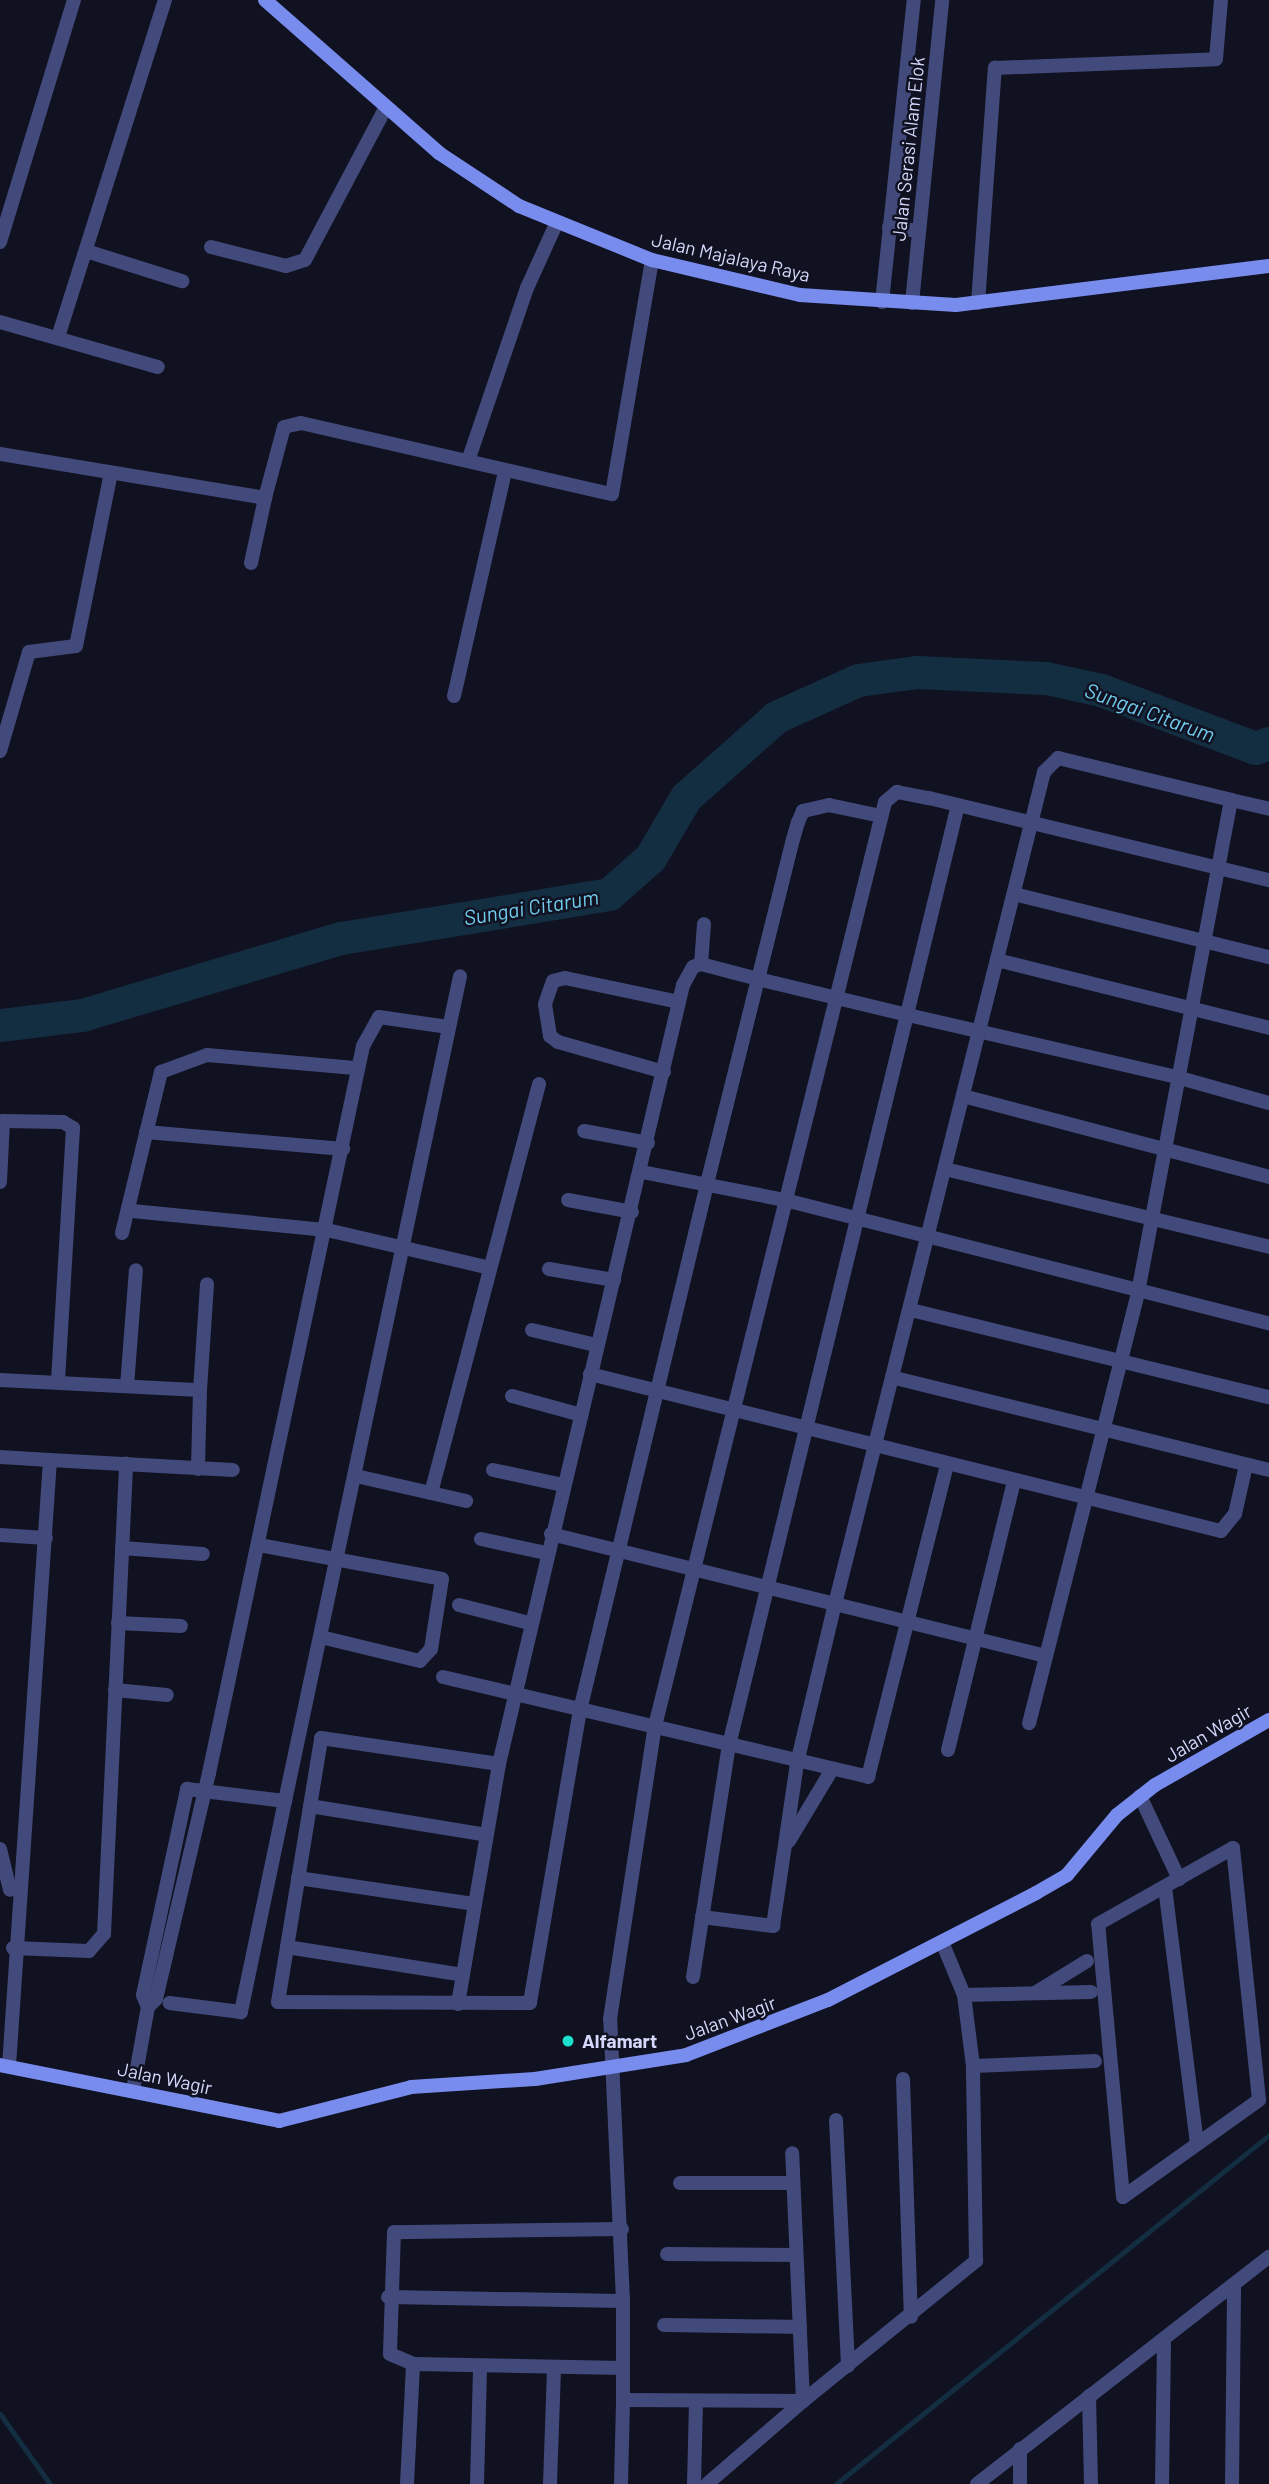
<!DOCTYPE html>
<style>
body{margin:0}
#map{position:relative;width:1269px;height:2484px;overflow:hidden;background:#101121;font-family:Barlow,sans-serif}
div>[style]{position:absolute}
.stream>*{height:5px;margin:-2.5px;padding:0 2.5px;transform-origin:2.5px;border-radius:2.5px;background:#142e41}
.river>*{height:33px;margin:-16.5px;padding:0 16.5px;transform-origin:16.5px;border-radius:16.5px;background:#142e41}
.street>*{height:14px;margin:-7px;padding:0 7px;transform-origin:7px;border-radius:7px;background:#414a7a}
.secondary>*{height:14px;margin:-7px;padding:0 7px;transform-origin:7px;border-radius:7px;background:#788cee}
.dots>*{width:19px;height:19px;translate:-50% -50%;box-sizing:border-box;border:4px solid #101121;border-radius:50%}
span{translate:-50% -50%;white-space:nowrap;text-align:center;line-height:1.15;-webkit-text-stroke:5px #101121;paint-order:stroke}
.street-label{font-size:19px;color:#d5d8fa}
.poi-label{font-size:19px;color:#d5d8fa;font-weight:700}
.left{translate:0 -50%;text-align:left}
.water-label{font-size:21px;color:#70cbed;font-style:italic}
</style>
<div id="map">
<div class="stream">
<div style="left:0;top:2414px;width:86px;rotate:54.5deg"></div>
<div style="left:836px;top:2484px;width:556px;rotate:-38.87deg"></div>
</div>
<div class="river">
<div style="left:0;top:1025px;width:83px;rotate:-7deg"></div>
<div style="left:82px;top:1015px;width:270px;rotate:-16.6deg"></div>
<div style="left:341px;top:938px;width:272px;rotate:-9.3deg"></div>
<div style="left:609px;top:894px;width:55px;rotate:-41.3deg"></div>
<div style="left:650px;top:858px;width:71px;rotate:-59.5deg"></div>
<div style="left:686px;top:797px;width:120px;rotate:-41.6deg"></div>
<div style="left:776px;top:717px;width:90px;rotate:-24.3deg"></div>
<div style="left:858px;top:680px;width:60px;rotate:-7.7deg"></div>
<div style="left:917px;top:672px;width:129px;rotate:2.7deg"></div>
<div style="left:1046px;top:678px;width:56px;rotate:12.3deg"></div>
<div style="left:1101px;top:690px;width:165px;rotate:20.6deg"></div>
<div style="left:1255px;top:748px;width:15px;rotate:-20deg"></div>
</div>
<div class="street">
<div style="left:889px;top:227px;width:29px;rotate:8deg"></div>
<div style="left:0;top:242px;width:253px;rotate:-73deg"></div>
<div style="left:211px;top:247px;width:77px;rotate:14.2deg"></div>
<div style="left:286px;top:266px;width:20px;rotate:-18deg"></div>
<div style="left:305px;top:260px;width:171px;rotate:-62.1deg"></div>
<div style="left:86px;top:251px;width:101px;rotate:17.4deg"></div>
<div style="left:882px;top:302px;width:304px;rotate:-84deg"></div>
<div style="left:912px;top:303px;width:304px;rotate:-84.3deg"></div>
<div style="left:978px;top:303px;width:236px;rotate:-85.9deg"></div>
<div style="left:995px;top:68px;width:221px;rotate:-2.3deg"></div>
<div style="left:1216px;top:59px;width:59px;rotate:-85.2deg"></div>
<div style="left:0;top:322px;width:164px;rotate:15.9deg"></div>
<div style="left:58px;top:337px;width:354px;rotate:-72.4deg"></div>
<div style="left:0;top:454px;width:269px;rotate:9.4deg"></div>
<div style="left:265px;top:498px;width:73px;rotate:-75deg"></div>
<div style="left:284px;top:427px;width:17px;rotate:-13deg"></div>
<div style="left:301px;top:423px;width:319px;rotate:12.9deg"></div>
<div style="left:612px;top:494px;width:237px;rotate:-80.3deg"></div>
<div style="left:468px;top:461px;width:183px;rotate:-71.2deg"></div>
<div style="left:527px;top:288px;width:70px;rotate:-65.6deg"></div>
<div style="left:251px;top:563px;width:66px;rotate:-77.8deg"></div>
<div style="left:454px;top:696px;width:231px;rotate:-77.2deg"></div>
<div style="left:0;top:751px;width:103px;rotate:-73.7deg"></div>
<div style="left:29px;top:652px;width:47px;rotate:-7.3deg"></div>
<div style="left:76px;top:646px;width:177px;rotate:-78.6deg"></div>
<div style="left:1231px;top:800px;width:39px;rotate:13deg"></div>
<div style="left:881px;top:816px;width:53px;rotate:-168.1deg"></div>
<div style="left:829px;top:805px;width:27px;rotate:167deg"></div>
<div style="left:803px;top:811px;width:12px;rotate:114deg"></div>
<div style="left:798px;top:822px;width:18px;rotate:106deg"></div>
<div style="left:793px;top:839px;width:144px;rotate:104deg"></div>
<div style="left:758px;top:979px;width:211px;rotate:104deg"></div>
<div style="left:707px;top:1184px;width:541px;rotate:103.57deg"></div>
<div style="left:580px;top:1710px;width:297px;rotate:99.7deg"></div>
<div style="left:530px;top:2003px;width:252px;rotate:-179.8deg"></div>
<div style="left:278px;top:2002px;width:267px;rotate:-80.7deg"></div>
<div style="left:321px;top:1738px;width:180px;rotate:8.3deg"></div>
<div style="left:499px;top:1764px;width:800px;rotate:-76.71deg"></div>
<div style="left:683px;top:985px;width:21px;rotate:-61deg"></div>
<div style="left:693px;top:967px;width:9px;rotate:-21deg"></div>
<div style="left:701px;top:964px;width:59px;rotate:14.7deg"></div>
<div style="left:758px;top:979px;width:154px;rotate:13.5deg"></div>
<div style="left:908px;top:1015px;width:279px;rotate:13deg"></div>
<div style="left:1180px;top:1078px;width:92px;rotate:15.7deg"></div>
<div style="left:1014px;top:894px;width:263px;rotate:13.9deg"></div>
<div style="left:997px;top:960px;width:280px;rotate:14deg"></div>
<div style="left:701px;top:964px;width:40px;rotate:-85.7deg"></div>
<div style="left:664px;top:1072px;width:110px;rotate:-164.2deg"></div>
<div style="left:558px;top:1042px;width:10px;rotate:-143deg"></div>
<div style="left:550px;top:1036px;width:32px;rotate:-99deg"></div>
<div style="left:545px;top:1004px;width:24px;rotate:-71deg"></div>
<div style="left:553px;top:981px;width:12px;rotate:-14deg"></div>
<div style="left:565px;top:978px;width:116px;rotate:11.9deg"></div>
<div style="left:963px;top:1096px;width:317px;rotate:14.8deg"></div>
<div style="left:584px;top:1131px;width:65px;rotate:10.6deg"></div>
<div style="left:146px;top:1132px;width:198px;rotate:4.9deg"></div>
<div style="left:945px;top:1169px;width:333px;rotate:13.5deg"></div>
<div style="left:642px;top:1172px;width:146px;rotate:11.1deg"></div>
<div style="left:785px;top:1200px;width:499px;rotate:14.3deg"></div>
<div style="left:0;top:1182px;width:61px;rotate:-87.2deg"></div>
<div style="left:3px;top:1121px;width:60px;rotate:1deg"></div>
<div style="left:63px;top:1122px;width:12px;rotate:31deg"></div>
<div style="left:73px;top:1128px;width:255px;rotate:93.4deg"></div>
<div style="left:568px;top:1200px;width:65px;rotate:10.6deg"></div>
<div style="left:132px;top:1211px;width:196px;rotate:5.6deg"></div>
<div style="left:327px;top:1230px;width:167px;rotate:13.1deg"></div>
<div style="left:122px;top:1233px;width:166px;rotate:-76.4deg"></div>
<div style="left:161px;top:1072px;width:49px;rotate:-20.3deg"></div>
<div style="left:207px;top:1055px;width:151px;rotate:5deg"></div>
<div style="left:549px;top:1269px;width:66px;rotate:9.6deg"></div>
<div style="left:911px;top:1310px;width:368px;rotate:13.7deg"></div>
<div style="left:532px;top:1330px;width:66px;rotate:13.2deg"></div>
<div style="left:590px;top:1374px;width:650px;rotate:13.97deg"></div>
<div style="left:1221px;top:1531px;width:22px;rotate:-51deg"></div>
<div style="left:1235px;top:1514px;width:50px;rotate:-77.3deg"></div>
<div style="left:895px;top:1378px;width:385px;rotate:13.8deg"></div>
<div style="left:0;top:1380px;width:200px;rotate:2.9deg"></div>
<div style="left:200px;top:1390px;width:79px;rotate:91.5deg"></div>
<div style="left:127px;top:1386px;width:116px;rotate:-85.6deg"></div>
<div style="left:200px;top:1390px;width:106px;rotate:-86.2deg"></div>
<div style="left:512px;top:1396px;width:72px;rotate:15.4deg"></div>
<div style="left:0;top:1457px;width:50px;rotate:3.4deg"></div>
<div style="left:493px;top:1470px;width:72px;rotate:12.1deg"></div>
<div style="left:356px;top:1476px;width:113px;rotate:12.8deg"></div>
<div style="left:431px;top:1493px;width:423px;rotate:-75.2deg"></div>
<div style="left:551px;top:1534px;width:510px;rotate:13.85deg"></div>
<div style="left:0;top:1535px;width:46px;rotate:3.7deg"></div>
<div style="left:481px;top:1539px;width:66px;rotate:12.2deg"></div>
<div style="left:259px;top:1545px;width:186px;rotate:10.5deg"></div>
<div style="left:442px;top:1579px;width:71px;rotate:98.9deg"></div>
<div style="left:431px;top:1649px;width:16px;rotate:133deg"></div>
<div style="left:420px;top:1661px;width:102px;rotate:-166.4deg"></div>
<div style="left:122px;top:1548px;width:81px;rotate:4.2deg"></div>
<div style="left:459px;top:1605px;width:72px;rotate:14.4deg"></div>
<div style="left:118px;top:1623px;width:63px;rotate:2.7deg"></div>
<div style="left:443px;top:1677px;width:437px;rotate:13.2deg"></div>
<div style="left:868px;top:1777px;width:323px;rotate:-75.8deg"></div>
<div style="left:115px;top:1690px;width:52px;rotate:5.5deg"></div>
<div style="left:948px;top:1750px;width:277px;rotate:-76.2deg"></div>
<div style="left:1140px;top:1796px;width:92px;rotate:64.8deg"></div>
<div style="left:285px;top:1801px;width:843px;rotate:-78.02deg"></div>
<div style="left:310px;top:1806px;width:179px;rotate:9.3deg"></div>
<div style="left:789px;top:1841px;width:82px;rotate:-59deg"></div>
<div style="left:1233px;top:1848px;width:253px;rotate:84.1deg"></div>
<div style="left:1259px;top:2100px;width:167px;rotate:144.5deg"></div>
<div style="left:1123px;top:2197px;width:274px;rotate:-95.2deg"></div>
<div style="left:1098px;top:1924px;width:155px;rotate:-29.4deg"></div>
<div style="left:0;top:1849px;width:42px;rotate:76.3deg"></div>
<div style="left:298px;top:1878px;width:179px;rotate:8.4deg"></div>
<div style="left:1165px;top:1887px;width:259px;rotate:82.9deg"></div>
<div style="left:702px;top:1917px;width:72px;rotate:7.2deg"></div>
<div style="left:773px;top:1926px;width:165px;rotate:-81.6deg"></div>
<div style="left:797px;top:1763px;width:163px;rotate:-76.6deg"></div>
<div style="left:835px;top:1604px;width:858px;rotate:-75.9deg"></div>
<div style="left:1044px;top:772px;width:20px;rotate:-45deg"></div>
<div style="left:1058px;top:758px;width:178px;rotate:13.6deg"></div>
<div style="left:1231px;top:800px;width:498px;rotate:100.7deg"></div>
<div style="left:1139px;top:1289px;width:448px;rotate:104.2deg"></div>
<div style="left:287px;top:1947px;width:178px;rotate:9deg"></div>
<div style="left:13px;top:1948px;width:76px;rotate:2.3deg"></div>
<div style="left:89px;top:1951px;width:23px;rotate:-49deg"></div>
<div style="left:104px;top:1934px;width:471px;rotate:-87.3deg"></div>
<div style="left:693px;top:1977px;width:235px;rotate:-81.2deg"></div>
<div style="left:729px;top:1745px;width:967px;rotate:-76.31deg"></div>
<div style="left:1035px;top:1993px;width:61px;rotate:-31.6deg"></div>
<div style="left:964px;top:1995px;width:127px;rotate:-1.4deg"></div>
<div style="left:458px;top:2004px;width:243px;rotate:-80.3deg"></div>
<div style="left:148px;top:2007px;width:13px;rotate:-113deg"></div>
<div style="left:143px;top:1995px;width:211px;rotate:-77.9deg"></div>
<div style="left:187px;top:1789px;width:99px;rotate:7deg"></div>
<div style="left:285px;top:1801px;width:216px;rotate:101.8deg"></div>
<div style="left:241px;top:2012px;width:72px;rotate:-172.8deg"></div>
<div style="left:9px;top:2066px;width:607px;rotate:-86.13deg"></div>
<div style="left:50px;top:1460px;width:183px;rotate:3.1deg"></div>
<div style="left:973px;top:2066px;width:122px;rotate:-2.3deg"></div>
<div style="left:903px;top:2079px;width:238px;rotate:88.1deg"></div>
<div style="left:133px;top:2090px;width:84px;rotate:-79.8deg"></div>
<div style="left:148px;top:2007px;width:11px;rotate:-45deg"></div>
<div style="left:156px;top:1999px;width:232px;rotate:-76.8deg"></div>
<div style="left:209px;top:1773px;width:743px;rotate:-78.04deg"></div>
<div style="left:363px;top:1046px;width:33px;rotate:-61deg"></div>
<div style="left:379px;top:1017px;width:70px;rotate:8.2deg"></div>
<div style="left:836px;top:2120px;width:246px;rotate:87.2deg"></div>
<div style="left:680px;top:2183px;width:113px"></div>
<div style="left:622px;top:2229px;width:228px;rotate:179.2deg"></div>
<div style="left:394px;top:2232px;width:122px;rotate:91.9deg"></div>
<div style="left:390px;top:2354px;width:25px;rotate:23deg"></div>
<div style="left:413px;top:2364px;width:210px;rotate:1.1deg"></div>
<div style="left:623px;top:2368px;width:32px;rotate:90deg"></div>
<div style="left:623px;top:2400px;width:180px;rotate:0.3deg"></div>
<div style="left:803px;top:2401px;width:223px;rotate:-39deg"></div>
<div style="left:976px;top:2261px;width:195px;rotate:-90.9deg"></div>
<div style="left:973px;top:2066px;width:72px;rotate:-97.2deg"></div>
<div style="left:964px;top:1995px;width:57px;rotate:-112.5deg"></div>
<div style="left:667px;top:2254px;width:129px;rotate:0.4deg"></div>
<div style="left:388px;top:2297px;width:235px;rotate:1deg"></div>
<div style="left:623px;top:2301px;width:282px;rotate:-92.6deg"></div>
<div style="left:610px;top:2019px;width:296px;rotate:-81.3deg"></div>
<div style="left:655px;top:1726px;width:952px;rotate:-76.02deg"></div>
<div style="left:885px;top:802px;width:16px;rotate:-40deg"></div>
<div style="left:897px;top:792px;width:33px;rotate:11deg"></div>
<div style="left:929px;top:798px;width:350px;rotate:13.6deg"></div>
<div style="left:623px;top:2301px;width:67px;rotate:90deg"></div>
<div style="left:664px;top:2325px;width:136px;rotate:0.8deg"></div>
<div style="left:1089px;top:2396px;width:88px;rotate:88.7deg"></div>
<div style="left:407px;top:2484px;width:120px;rotate:-87.1deg"></div>
<div style="left:477px;top:2484px;width:116px;rotate:-88.5deg"></div>
<div style="left:550px;top:2484px;width:115px;rotate:-88deg"></div>
<div style="left:621px;top:2484px;width:84px;rotate:-88.6deg"></div>
<div style="left:694px;top:2484px;width:83px;rotate:-88.6deg"></div>
<div style="left:707px;top:2484px;width:127px;rotate:-40.8deg"></div>
<div style="left:803px;top:2401px;width:248px;rotate:-92.5deg"></div>
<div style="left:977px;top:2484px;width:370px;rotate:-37.9deg"></div>
<div style="left:1020px;top:2484px;width:35px;rotate:-90deg"></div>
<div style="left:1162px;top:2484px;width:142px;rotate:-89.2deg"></div>
<div style="left:1232px;top:2484px;width:198px;rotate:-89.4deg"></div>
</div>
<div class="secondary">
<div style="left:265px;top:0;width:232px;rotate:41.3deg"></div>
<div style="left:439px;top:153px;width:96px;rotate:33.5deg"></div>
<div style="left:519px;top:206px;width:144px;rotate:22.1deg"></div>
<div style="left:652px;top:260px;width:152px;rotate:13.3deg"></div>
<div style="left:800px;top:295px;width:156px;rotate:3.7deg"></div>
<div style="left:956px;top:305px;width:315px;rotate:-7.1deg"></div>
<div style="left:0;top:2065px;width:285px;rotate:11.3deg"></div>
<div style="left:279px;top:2121px;width:136px;rotate:-14.4deg"></div>
<div style="left:411px;top:2087px;width:124px;rotate:-3.7deg"></div>
<div style="left:535px;top:2079px;width:153px;rotate:-9deg"></div>
<div style="left:686px;top:2055px;width:152px;rotate:-21.2deg"></div>
<div style="left:828px;top:2000px;width:234px;rotate:-27.2deg"></div>
<div style="left:1036px;top:1893px;width:36px;rotate:-30deg"></div>
<div style="left:1067px;top:1875px;width:78px;rotate:-50.2deg"></div>
<div style="left:1117px;top:1815px;width:48px;rotate:-38.3deg"></div>
<div style="left:1155px;top:1785px;width:131px;rotate:-29.7deg"></div>
</div>
<div class="dots">
<div style="left:568px;top:2041px;background:#1cdfcd"></div>
</div>
<div class="street-label">
<span style="left:908px;top:149px;rotate:-84deg">Jalan Serasi Alam Elok</span>
<span style="left:731px;top:257px;rotate:13deg">Jalan Majalaya Raya</span>
<span style="left:1208px;top:1733px;rotate:-30deg">Jalan Wagir</span>
<span style="left:730px;top:2018px;rotate:-20deg">Jalan Wagir</span>
<span style="left:165px;top:2078px;rotate:12deg">Jalan Wagir</span>
</div>
<div class="poi-label">
<span class="left" style="left:582px;top:2041px">Alfamart</span>
</div>
<div class="water-label">
<span style="left:1150px;top:712px;rotate:20deg">Sungai Citarum</span>
<span style="left:531px;top:907px;rotate:-9deg">Sungai Citarum</span>
</div>
</div>
